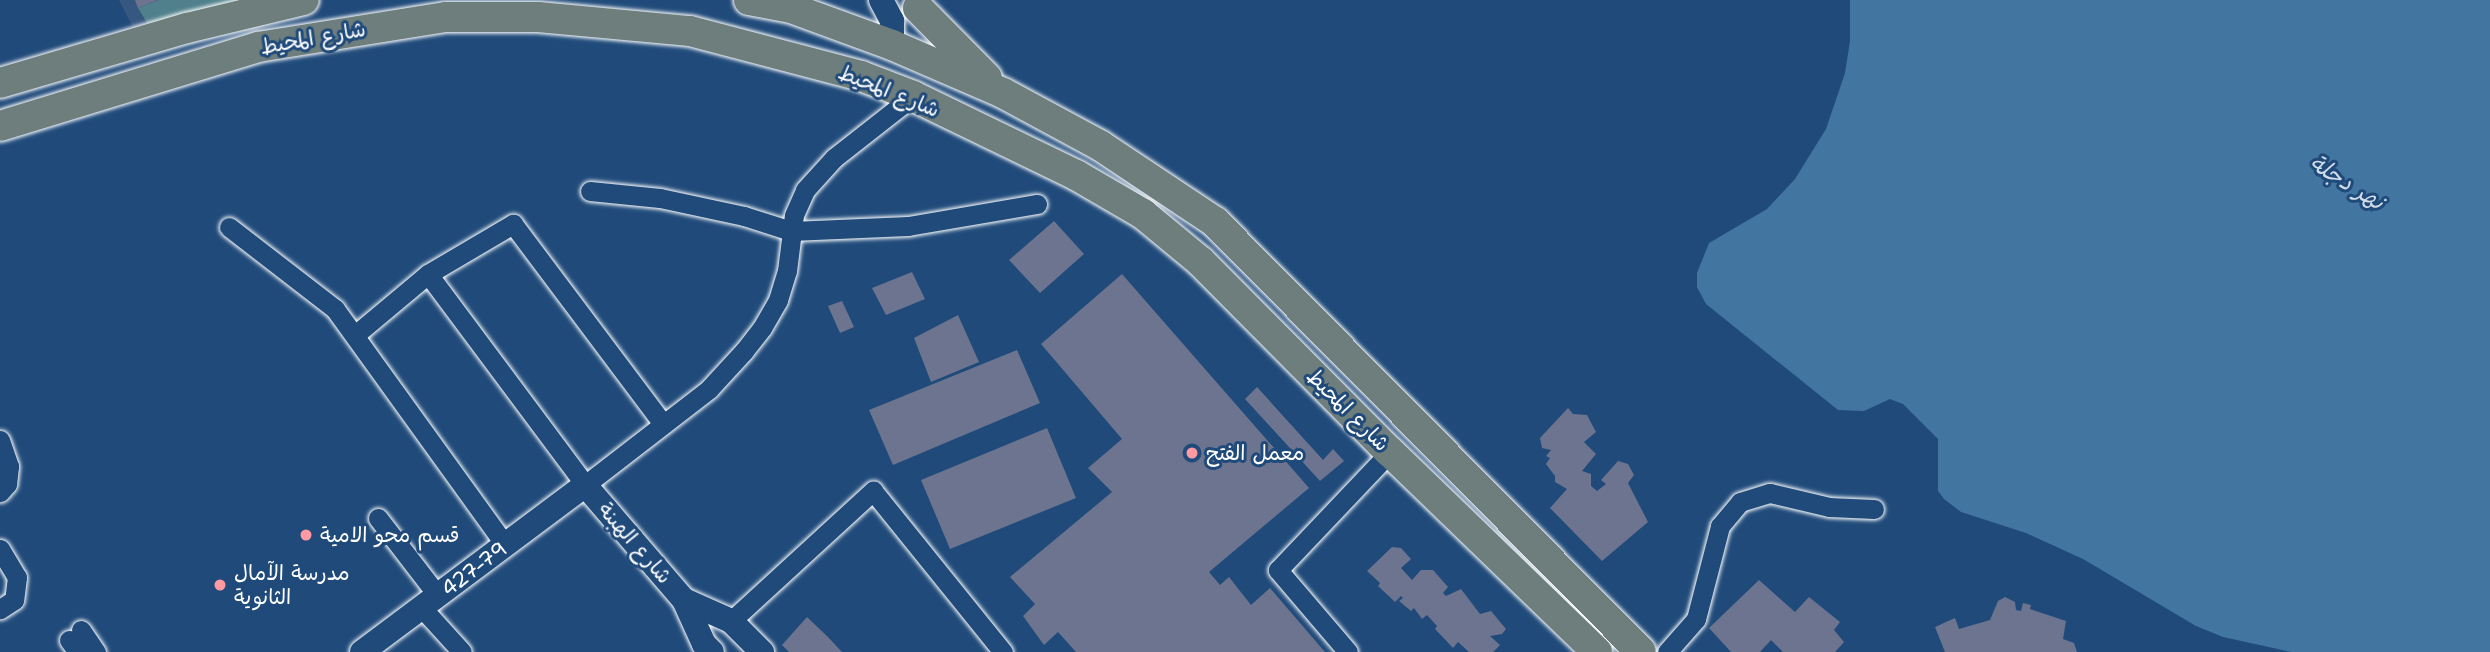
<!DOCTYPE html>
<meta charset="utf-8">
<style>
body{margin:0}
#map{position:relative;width:2490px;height:652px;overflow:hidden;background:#1f4a7a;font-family:"Shantell Sans","Playpen Sans Arabic",sans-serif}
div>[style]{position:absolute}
.built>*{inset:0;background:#365780}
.green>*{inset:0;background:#4f808b}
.water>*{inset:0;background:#42759f}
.building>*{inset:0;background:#6d748f}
.roads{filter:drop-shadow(0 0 2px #fff) drop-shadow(0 0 2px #fff)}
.minor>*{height:19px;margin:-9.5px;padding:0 9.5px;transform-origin:9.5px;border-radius:9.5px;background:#1f4a7a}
.tertiary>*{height:24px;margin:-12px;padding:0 12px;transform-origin:12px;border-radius:12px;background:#1f4a7a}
.primary>*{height:30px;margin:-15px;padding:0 15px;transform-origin:15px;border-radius:15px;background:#6d7e7c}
.dots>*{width:19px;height:19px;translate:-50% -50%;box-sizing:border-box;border:4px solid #1f4a7a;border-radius:50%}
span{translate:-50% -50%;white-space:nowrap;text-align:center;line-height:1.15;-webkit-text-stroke:6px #1f4a7a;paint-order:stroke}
.street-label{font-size:21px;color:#fff}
.poi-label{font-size:21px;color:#fff}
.left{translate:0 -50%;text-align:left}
.water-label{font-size:23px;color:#d0dce7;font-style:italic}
</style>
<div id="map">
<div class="built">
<div style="clip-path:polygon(119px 0,246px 0,134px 30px)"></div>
</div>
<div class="green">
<div style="clip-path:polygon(159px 0,246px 0,149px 26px,138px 8px)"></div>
</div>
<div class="water">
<div style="clip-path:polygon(1850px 0,2490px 0,2490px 652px,2291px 652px,2223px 637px,2196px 626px,2083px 559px,2026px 533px,1961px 512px,1944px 499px,1938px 491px,1938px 439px,1903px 404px,1890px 399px,1864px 411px,1838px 410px,1706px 304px,1697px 287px,1697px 273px,1709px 243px,1767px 209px,1795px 179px,1826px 129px,1845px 73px,1850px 41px)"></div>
</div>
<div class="building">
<div style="clip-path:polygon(135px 0,158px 0,138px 8px)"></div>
<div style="clip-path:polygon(1054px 221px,1084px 254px,1040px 293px,1009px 260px)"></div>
<div style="clip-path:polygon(912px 272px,925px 299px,886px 315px,872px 288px)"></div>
<div style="clip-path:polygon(1122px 274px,1309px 488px,1209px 572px,1220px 585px,1229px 577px,1251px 605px,1270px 588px,1325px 652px,1076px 652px,1058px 632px,1044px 645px,1023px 616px,1035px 604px,1010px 577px,1112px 492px,1088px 468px,1122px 439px,1041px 344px)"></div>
<div style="clip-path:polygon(842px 301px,854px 327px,840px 333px,828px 306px)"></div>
<div style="clip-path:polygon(958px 315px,979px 362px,931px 382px,914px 338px)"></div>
<div style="clip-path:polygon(1017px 350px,1040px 403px,893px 465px,869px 410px)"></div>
<div style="clip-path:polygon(1257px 387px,1323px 460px,1333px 449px,1344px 461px,1320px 481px,1245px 399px)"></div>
<div style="clip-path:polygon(1568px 408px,1573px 414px,1587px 415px,1596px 432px,1584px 442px,1596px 454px,1582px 471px,1591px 474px,1591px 486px,1597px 491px,1606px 484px,1601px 480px,1618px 461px,1628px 464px,1634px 475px,1628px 483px,1648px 522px,1602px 561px,1550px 508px,1567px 489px,1555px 482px,1555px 476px,1546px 464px,1550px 458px,1546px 456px,1551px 450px,1542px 448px,1540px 438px)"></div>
<div style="clip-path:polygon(1047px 428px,1076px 498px,950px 549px,921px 480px)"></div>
<div style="clip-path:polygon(1392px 547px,1401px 548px,1411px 559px,1401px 568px,1412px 580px,1421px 570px,1433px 570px,1448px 587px,1443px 593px,1446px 596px,1461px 589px,1480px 614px,1491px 611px,1506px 629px,1502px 634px,1490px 636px,1500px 645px,1493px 652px,1469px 652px,1458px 642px,1453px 648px,1435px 629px,1437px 626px,1427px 615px,1422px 619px,1414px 608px,1411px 611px,1399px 601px,1403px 598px,1401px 596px,1395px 602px,1378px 586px,1380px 583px,1367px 571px)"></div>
<div style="clip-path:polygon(1759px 580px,1795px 612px,1809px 597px,1840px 622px,1834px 630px,1844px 642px,1835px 652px,1783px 652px,1771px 640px,1760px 652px,1731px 652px,1709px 628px)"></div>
<div style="clip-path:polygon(2005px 597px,2015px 602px,2016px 610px,2021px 611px,2023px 603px,2031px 605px,2030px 609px,2066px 621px,2063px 639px,2074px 643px,2077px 652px,1945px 652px,1935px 627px,1955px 618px,1959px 629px,1990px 620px,1998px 601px)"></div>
<div style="clip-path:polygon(807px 617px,828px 637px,842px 652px,789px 652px,782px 645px)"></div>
</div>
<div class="roads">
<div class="minor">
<div style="left:590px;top:191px;width:70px;rotate:5.7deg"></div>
<div style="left:660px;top:198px;width:86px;rotate:12.1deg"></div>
<div style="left:744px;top:216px;width:49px;rotate:17.7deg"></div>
<div style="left:791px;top:231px;width:117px;rotate:-2.4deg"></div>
<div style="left:908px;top:226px;width:131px;rotate:-9.7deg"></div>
<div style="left:229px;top:227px;width:134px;rotate:37.7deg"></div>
<div style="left:335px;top:309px;width:291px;rotate:54.2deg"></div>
<div style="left:428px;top:274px;width:263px;rotate:53.3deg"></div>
<div style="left:585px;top:485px;width:157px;rotate:-37.7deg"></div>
<div style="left:709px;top:389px;width:52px;rotate:-47.4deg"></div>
<div style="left:744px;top:351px;width:29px;rotate:-52deg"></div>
<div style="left:762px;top:328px;width:32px;rotate:-60deg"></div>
<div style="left:778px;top:300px;width:30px;rotate:-73deg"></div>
<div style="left:787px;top:271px;width:56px;rotate:-82.9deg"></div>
<div style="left:794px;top:215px;width:27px;rotate:-66deg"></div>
<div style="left:805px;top:190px;width:43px;rotate:-47.8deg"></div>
<div style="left:834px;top:158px;width:100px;rotate:-38.1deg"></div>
<div style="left:355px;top:335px;width:95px;rotate:-39.9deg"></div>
<div style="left:428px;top:274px;width:99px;rotate:-30.5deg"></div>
<div style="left:513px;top:224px;width:250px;rotate:53.1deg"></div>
<div style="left:0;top:440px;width:28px;rotate:71deg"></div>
<div style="left:9px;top:466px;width:18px;rotate:96deg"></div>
<div style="left:7px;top:484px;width:11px;rotate:131deg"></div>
<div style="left:378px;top:518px;width:98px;rotate:52.4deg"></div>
<div style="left:0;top:549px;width:33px;rotate:59deg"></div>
<div style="left:17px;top:577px;width:23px;rotate:97deg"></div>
<div style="left:14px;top:600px;width:17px;rotate:147deg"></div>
<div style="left:422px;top:608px;width:59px;rotate:47.7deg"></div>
<div style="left:731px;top:621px;width:193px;rotate:-42.5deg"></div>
<div style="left:873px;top:491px;width:207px;rotate:51.1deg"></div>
<div style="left:81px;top:630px;width:27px;rotate:56deg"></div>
<div style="left:69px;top:640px;width:15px;rotate:53deg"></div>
<div style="left:1348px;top:652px;width:108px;rotate:-130.5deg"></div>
<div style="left:1278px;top:570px;width:163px;rotate:-46.5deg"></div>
<div style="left:1667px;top:652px;width:44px;rotate:-48.7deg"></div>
<div style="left:1696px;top:619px;width:96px;rotate:-75.5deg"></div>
<div style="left:1720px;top:526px;width:31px;rotate:-50deg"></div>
<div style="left:1740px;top:502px;width:31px;rotate:-17deg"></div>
<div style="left:1770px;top:493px;width:61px;rotate:13.3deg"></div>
<div style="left:1829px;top:507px;width:45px;rotate:2.5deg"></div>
</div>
<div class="tertiary">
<div style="left:881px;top:0;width:24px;rotate:62deg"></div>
<div style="left:892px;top:21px;width:24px;rotate:90deg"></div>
<div style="left:684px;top:600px;width:51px;rotate:24.1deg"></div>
<div style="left:731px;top:621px;width:44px;rotate:45deg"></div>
<div style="left:362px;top:652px;width:279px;rotate:-36.8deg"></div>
<div style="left:585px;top:485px;width:152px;rotate:49.3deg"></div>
<div style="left:684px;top:600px;width:48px;rotate:65.6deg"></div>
<div style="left:704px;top:644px;width:11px;rotate:45deg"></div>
</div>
<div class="primary">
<div style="left:749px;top:0;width:43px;rotate:10.8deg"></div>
<div style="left:791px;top:8px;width:108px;rotate:20.1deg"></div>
<div style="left:892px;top:45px;width:121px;rotate:23.4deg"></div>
<div style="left:1003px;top:93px;width:111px;rotate:28.4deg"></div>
<div style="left:1101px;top:146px;width:137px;rotate:33.7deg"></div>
<div style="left:1215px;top:222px;width:605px;rotate:45.27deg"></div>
<div style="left:918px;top:8px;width:98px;rotate:45.4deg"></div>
<div style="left:0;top:83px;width:195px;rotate:-16.4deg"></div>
<div style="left:187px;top:28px;width:120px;rotate:-13.5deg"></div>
<div style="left:0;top:126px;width:270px;rotate:-17deg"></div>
<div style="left:258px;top:47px;width:190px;rotate:-9.1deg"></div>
<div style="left:446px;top:17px;width:92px"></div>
<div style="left:538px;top:17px;width:153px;rotate:5.3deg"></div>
<div style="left:690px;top:31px;width:177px;rotate:14.7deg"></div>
<div style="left:861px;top:76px;width:56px;rotate:21deg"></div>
<div style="left:913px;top:96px;width:181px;rotate:25.9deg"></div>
<div style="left:1076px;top:175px;width:78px;rotate:30.2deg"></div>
<div style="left:1143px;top:214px;width:75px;rotate:39.6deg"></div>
<div style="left:1201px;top:262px;width:268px;rotate:45.2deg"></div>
<div style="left:1390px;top:452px;width:288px;rotate:44deg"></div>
</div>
</div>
<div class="dots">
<div style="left:1192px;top:453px;background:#ff9aa2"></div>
<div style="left:306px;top:535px;background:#ff9aa2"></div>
<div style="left:220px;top:585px;background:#ff9aa2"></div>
</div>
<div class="street-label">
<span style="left:313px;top:38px;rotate:-10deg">شارع المحيط</span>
<span style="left:889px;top:91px;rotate:22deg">شارع المحيط</span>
<span style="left:1348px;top:410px;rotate:45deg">شارع المحيط</span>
<span style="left:635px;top:543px;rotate:49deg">شارع الهبنة</span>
<span style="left:474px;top:569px;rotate:-37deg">427-79</span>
</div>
<div class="poi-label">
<span class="left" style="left:1206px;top:453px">معمل الفتح</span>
<span class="left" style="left:320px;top:535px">قسم محو الامية</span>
<span class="left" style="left:234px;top:585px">مدرسة الآمال<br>الثانوية</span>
</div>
<div class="water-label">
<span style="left:2347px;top:182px;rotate:32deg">نهر دجلة</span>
</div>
</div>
